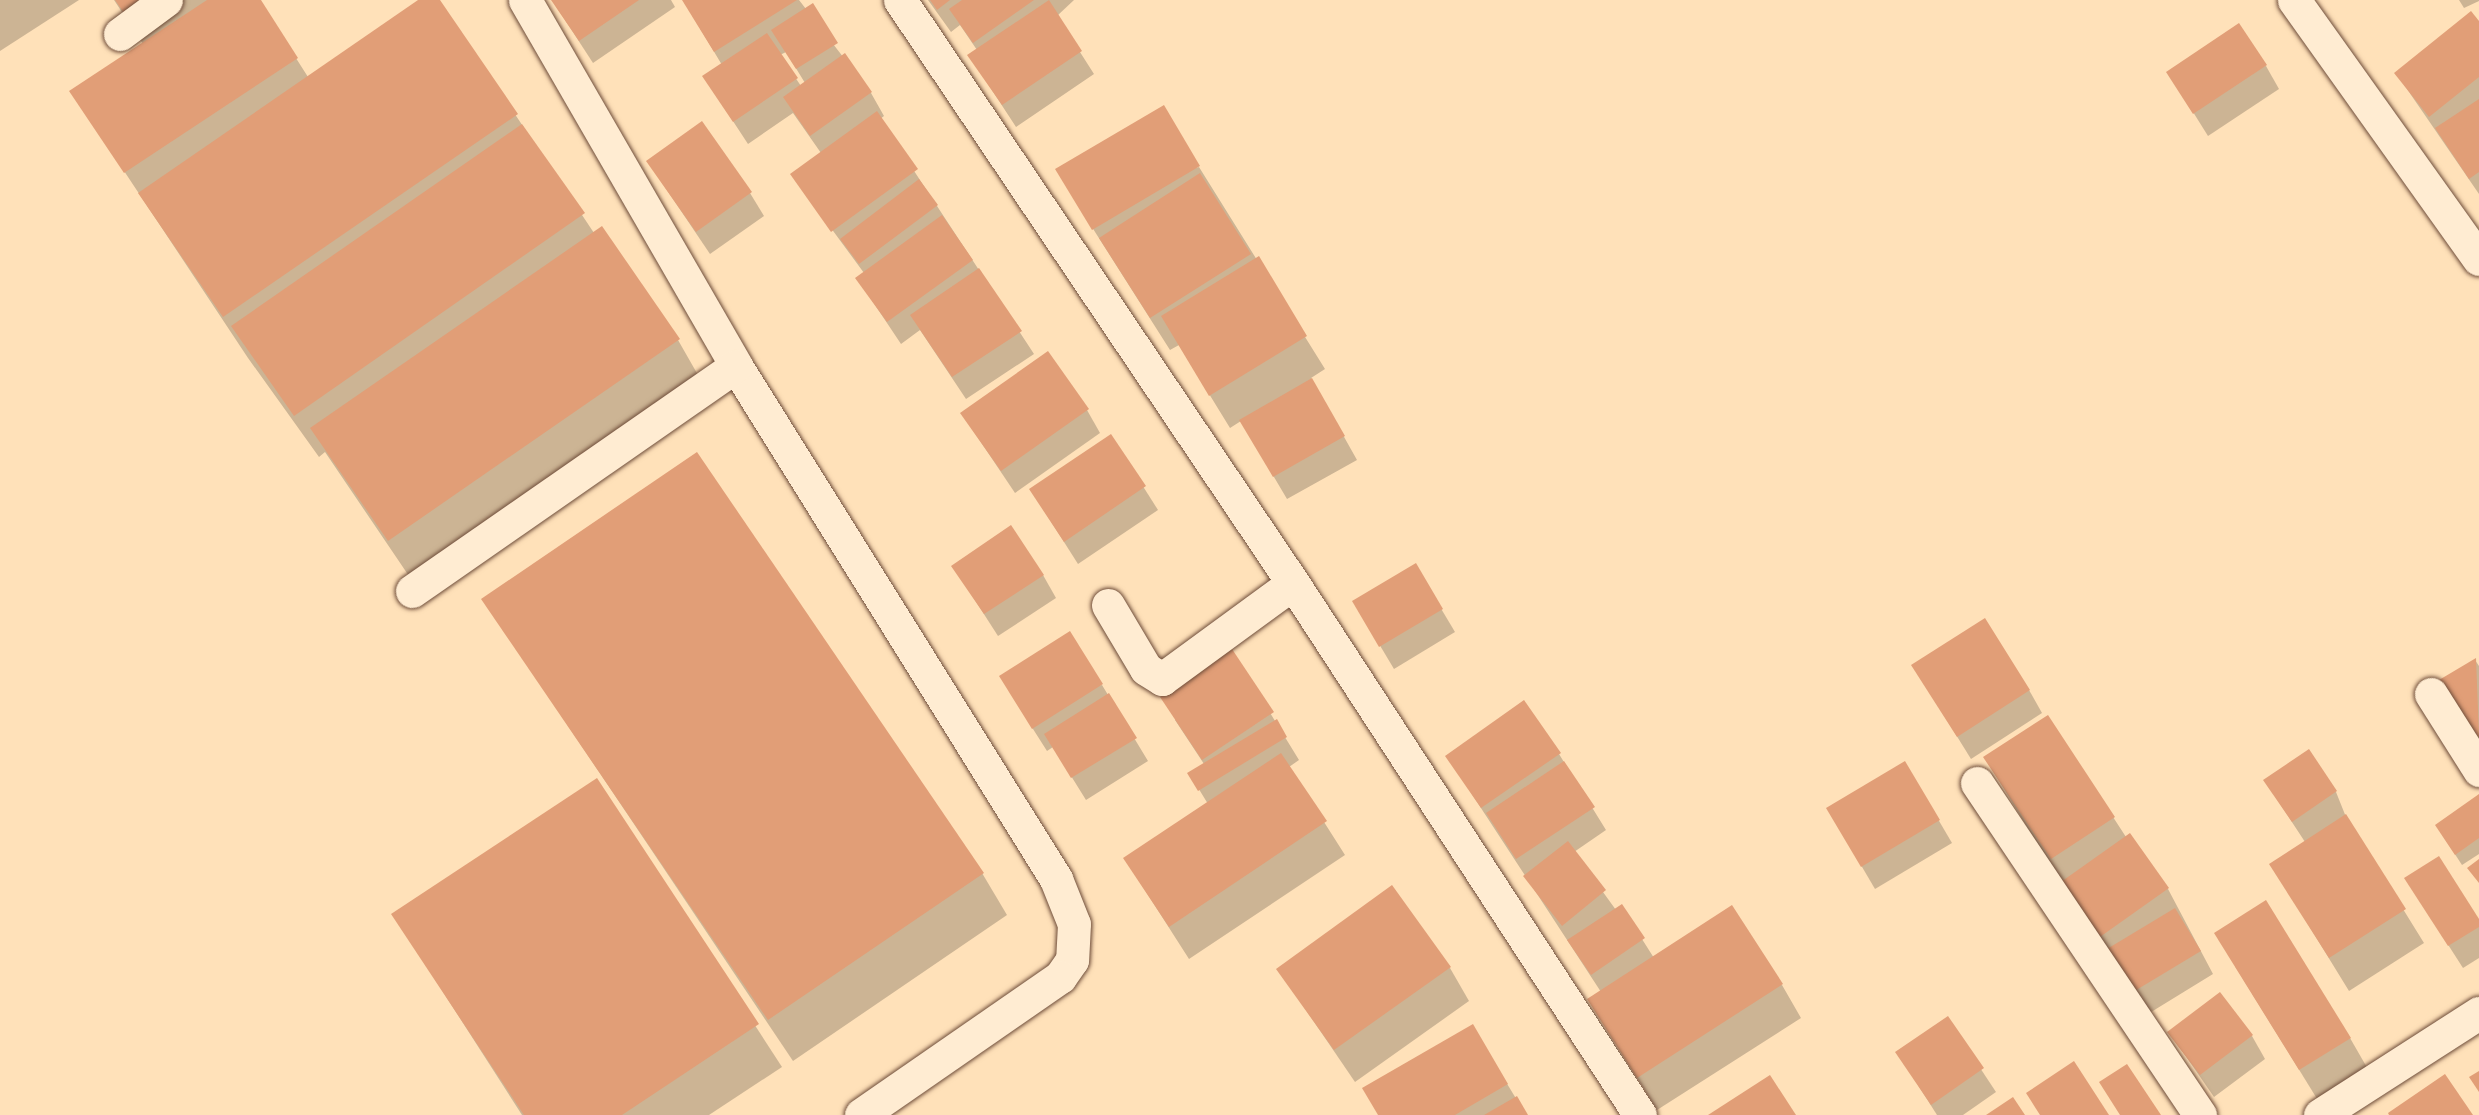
<!DOCTYPE html>
<style>
body{margin:0}
#map{position:relative;width:2479px;height:1115px;overflow:hidden;background:#ffe1b9;font-family:Vollkorn,serif}
div>[style]{position:absolute}
.shadow>*{inset:0;background:#0003}
.building>*{inset:0;background:#e19e77}
.roads{filter:drop-shadow(0 0 2px #6e4c39) drop-shadow(0 0 2px #6e4c39)}
.minor>*{height:33px;margin:-16.5px;padding:0 16.5px;transform-origin:16.5px;border-radius:16.5px;background:#ffecd2}
span{translate:-50% -50%;white-space:nowrap;text-align:center;line-height:1.15;-webkit-text-stroke:4.5px #ffecd2;paint-order:stroke}
</style>
<div id="map">
<div class="shadow">
<div style="clip-path:polygon(0 0,79px 0,0 51px)"></div>
<div style="clip-path:polygon(114px 0,259px 0,308px 77px,421px 0,439px 0,594px 233px,678px 340px,702px 382px,413px 582px,325px 452px,319px 457px,248px 358px,71px 91px,143px 44px)"></div>
<div style="clip-path:polygon(552px 0,671px 0,675px 7px,593px 63px)"></div>
<div style="clip-path:polygon(evenodd,683px 0,799px 0,871px 93px,884px 116px,880px 119px,1034px 354px,966px 399px,920px 330px,901px 344px,857px 278px,864px 273px,792px 175px,821px 153px,793px 113px,748px 144px,704px 77px,722px 65px,683px 0,786px 52px,805px 83px,801px 86px,780px 55px,786px 52px)"></div>
<div style="clip-path:polygon(928px 0,1074px 0,1057px 16px,1094px 74px,1016px 127px,969px 55px,977px 50px,960px 25px,951px 32px)"></div>
<div style="clip-path:polygon(2459px 0,2479px 0,2479px 1px,2464px 8px)"></div>
<div style="clip-path:polygon(2479px 23px,2479px 194px,2396px 73px)"></div>
<div style="clip-path:polygon(2266px 66px,2279px 89px,2208px 136px,2168px 72px)"></div>
<div style="clip-path:polygon(648px 162px,750px 193px,764px 216px,710px 254px)"></div>
<div style="clip-path:polygon(1199px 167px,1325px 369px,1311px 378px,1357px 460px,1287px 499px,1241px 421px,1230px 428px,1179px 345px,1170px 350px,1076px 202px)"></div>
<div style="clip-path:polygon(1087px 410px,1100px 433px,1015px 493px,962px 414px)"></div>
<div style="clip-path:polygon(1111px 436px,1158px 510px,1078px 564px,1031px 490px)"></div>
<div style="clip-path:polygon(1415px 565px,1455px 632px,1394px 669px,1354px 602px)"></div>
<div style="clip-path:polygon(953px 566px,1043px 575px,1056px 598px,998px 636px)"></div>
<div style="clip-path:polygon(483px 599px,982px 873px,1007px 915px,793px 1061px)"></div>
<div style="clip-path:polygon(1232px 651px,1299px 760px,1289px 767px,1345px 855px,1189px 959px,1125px 859px,1208px 804px,1189px 773px,1204px 764px,1175px 720px)"></div>
<div style="clip-path:polygon(2475px 660px,2479px 666px,2479px 755px,2436px 684px)"></div>
<div style="clip-path:polygon(1102px 685px,1148px 761px,1086px 800px,1053px 747px,1047px 751px,1014px 699px)"></div>
<div style="clip-path:polygon(1927px 688px,2029px 690px,2042px 713px,1971px 759px)"></div>
<div style="clip-path:polygon(2048px 717px,2126px 837px,2129px 835px,2168px 889px,2213px 974px,2143px 1017px,1985px 758px)"></div>
<div style="clip-path:polygon(1559px 754px,1606px 830px,1574px 852px,1616px 910px,1621px 906px,1654px 958px,1782px 985px,1801px 1018px,1657px 1110px,1589px 1000px,1601px 992px,1447px 756px)"></div>
<div style="clip-path:polygon(1905px 763px,1952px 843px,1875px 889px,1828px 809px)"></div>
<div style="clip-path:polygon(596px 780px,782px 1067px,709px 1115px,522px 1115px,393px 914px)"></div>
<div style="clip-path:polygon(2265px 781px,2336px 792px,2346px 817px,2424px 943px,2349px 991px,2271px 864px,2305px 842px)"></div>
<div style="clip-path:polygon(2479px 798px,2479px 854px,2462px 865px,2443px 836px)"></div>
<div style="clip-path:polygon(2420px 901px,2479px 921px,2479px 958px,2463px 968px)"></div>
<div style="clip-path:polygon(2235px 966px,2350px 1038px,2369px 1071px,2319px 1102px)"></div>
<div style="clip-path:polygon(1450px 968px,1469px 1001px,1355px 1082px,1278px 969px)"></div>
<div style="clip-path:polygon(1947px 1018px,1996px 1092px,1963px 1115px,1937px 1115px,1897px 1052px)"></div>
<div style="clip-path:polygon(1472px 1026px,1526px 1115px,1380px 1115px)"></div>
<div style="clip-path:polygon(2169px 1032px,2252px 1036px,2265px 1059px,2214px 1097px)"></div>
</div>
<div class="building">
<div style="clip-path:polygon(115px 0,149px 0,126px 16px)"></div>
<div style="clip-path:polygon(207px 0,261px 0,298px 58px,124px 173px,69px 91px)"></div>
<div style="clip-path:polygon(418px 0,440px 0,518px 114px,223px 317px,138px 193px)"></div>
<div style="clip-path:polygon(551px 0,639px 0,579px 41px)"></div>
<div style="clip-path:polygon(682px 0,797px 0,714px 52px)"></div>
<div style="clip-path:polygon(930px 0,950px 0,937px 10px)"></div>
<div style="clip-path:polygon(962px 0,1034px 0,973px 43px,949px 9px)"></div>
<div style="clip-path:polygon(1049px 0,1082px 51px,1002px 105px,967px 55px)"></div>
<div style="clip-path:polygon(813px 3px,838px 43px,796px 69px,771px 30px)"></div>
<div style="clip-path:polygon(2471px 11px,2479px 21px,2479px 77px,2429px 117px,2394px 73px)"></div>
<div style="clip-path:polygon(2239px 23px,2267px 65px,2193px 114px,2166px 72px)"></div>
<div style="clip-path:polygon(767px 33px,798px 78px,733px 122px,702px 76px)"></div>
<div style="clip-path:polygon(845px 53px,872px 92px,810px 136px,783px 97px)"></div>
<div style="clip-path:polygon(2479px 99px,2479px 172px,2469px 179px,2435px 128px)"></div>
<div style="clip-path:polygon(1164px 105px,1200px 166px,1092px 230px,1055px 169px)"></div>
<div style="clip-path:polygon(877px 111px,918px 169px,831px 232px,790px 174px)"></div>
<div style="clip-path:polygon(702px 121px,752px 192px,696px 232px,646px 161px)"></div>
<div style="clip-path:polygon(522px 124px,585px 213px,294px 416px,231px 326px)"></div>
<div style="clip-path:polygon(1200px 173px,1251px 254px,1150px 318px,1099px 238px)"></div>
<div style="clip-path:polygon(919px 179px,938px 205px,859px 264px,840px 239px)"></div>
<div style="clip-path:polygon(942px 215px,973px 260px,887px 322px,855px 278px)"></div>
<div style="clip-path:polygon(602px 226px,680px 339px,388px 541px,310px 428px)"></div>
<div style="clip-path:polygon(1259px 256px,1307px 336px,1209px 396px,1161px 316px)"></div>
<div style="clip-path:polygon(979px 268px,1022px 331px,952px 377px,910px 315px)"></div>
<div style="clip-path:polygon(1048px 351px,1089px 409px,1001px 471px,960px 413px)"></div>
<div style="clip-path:polygon(1312px 378px,1345px 436px,1273px 477px,1239px 420px)"></div>
<div style="clip-path:polygon(1111px 434px,1146px 486px,1064px 542px,1029px 489px)"></div>
<div style="clip-path:polygon(697px 452px,984px 873px,768px 1020px,481px 599px)"></div>
<div style="clip-path:polygon(1011px 525px,1044px 575px,984px 614px,951px 566px)"></div>
<div style="clip-path:polygon(1416px 563px,1443px 609px,1379px 647px,1352px 601px)"></div>
<div style="clip-path:polygon(1985px 618px,2030px 690px,1957px 737px,1911px 665px)"></div>
<div style="clip-path:polygon(1070px 631px,1103px 684px,1032px 729px,999px 676px)"></div>
<div style="clip-path:polygon(1232px 649px,1274px 712px,1202px 760px,1160px 697px)"></div>
<div style="clip-path:polygon(2476px 658px,2479px 736px,2470px 741px,2434px 683px)"></div>
<div style="clip-path:polygon(1109px 693px,1137px 738px,1071px 778px,1044px 734px)"></div>
<div style="clip-path:polygon(1524px 700px,1561px 753px,1481px 808px,1445px 756px)"></div>
<div style="clip-path:polygon(2048px 715px,2115px 817px,2051px 859px,1983px 757px)"></div>
<div style="clip-path:polygon(1277px 719px,1287px 737px,1198px 791px,1187px 773px)"></div>
<div style="clip-path:polygon(2309px 749px,2337px 791px,2292px 822px,2263px 780px)"></div>
<div style="clip-path:polygon(1281px 753px,1327px 821px,1169px 927px,1123px 858px)"></div>
<div style="clip-path:polygon(1564px 761px,1595px 807px,1516px 859px,1486px 813px)"></div>
<div style="clip-path:polygon(1905px 761px,1940px 820px,1861px 867px,1826px 808px)"></div>
<div style="clip-path:polygon(597px 778px,759px 1024px,622px 1115px,524px 1115px,391px 914px)"></div>
<div style="clip-path:polygon(2479px 794px,2479px 838px,2455px 855px,2435px 825px)"></div>
<div style="clip-path:polygon(2346px 814px,2406px 909px,2329px 958px,2269px 864px)"></div>
<div style="clip-path:polygon(2130px 833px,2169px 888px,2090px 944px,2051px 889px)"></div>
<div style="clip-path:polygon(1568px 841px,1606px 890px,1562px 926px,1523px 876px)"></div>
<div style="clip-path:polygon(2439px 856px,2479px 919px,2479px 927px,2448px 946px,2404px 878px)"></div>
<div style="clip-path:polygon(2479px 859px,2479px 883px,2467px 868px)"></div>
<div style="clip-path:polygon(1392px 885px,1451px 967px,1334px 1050px,1276px 969px)"></div>
<div style="clip-path:polygon(2266px 900px,2351px 1038px,2299px 1070px,2214px 933px)"></div>
<div style="clip-path:polygon(1622px 904px,1645px 938px,1591px 975px,1567px 940px)"></div>
<div style="clip-path:polygon(1732px 905px,1783px 984px,1637px 1078px,1587px 999px)"></div>
<div style="clip-path:polygon(2175px 908px,2201px 951px,2128px 995px,2102px 952px)"></div>
<div style="clip-path:polygon(2220px 992px,2253px 1035px,2200px 1075px,2167px 1032px)"></div>
<div style="clip-path:polygon(1948px 1016px,1984px 1068px,1931px 1105px,1895px 1052px)"></div>
<div style="clip-path:polygon(1473px 1024px,1508px 1084px,1455px 1115px,1378px 1115px,1362px 1088px)"></div>
<div style="clip-path:polygon(2074px 1061px,2109px 1115px,2040px 1115px,2026px 1093px)"></div>
<div style="clip-path:polygon(2127px 1064px,2161px 1115px,2120px 1115px,2099px 1082px)"></div>
<div style="clip-path:polygon(2479px 1071px,2479px 1092px,2469px 1077px)"></div>
<div style="clip-path:polygon(2445px 1074px,2473px 1115px,2389px 1115px,2388px 1113px)"></div>
<div style="clip-path:polygon(1770px 1075px,1796px 1115px,1708px 1115px)"></div>
<div style="clip-path:polygon(1517px 1096px,1528px 1115px,1484px 1115px)"></div>
<div style="clip-path:polygon(2013px 1097px,2025px 1115px,1986px 1115px)"></div>
</div>
<div class="roads">
<div class="minor">
<div style="left:525px;top:0;width:422px;rotate:60deg"></div>
<div style="left:736px;top:366px;width:605px;rotate:58.04deg"></div>
<div style="left:1056px;top:879px;width:48px;rotate:68.2deg"></div>
<div style="left:1074px;top:924px;width:36px;rotate:93deg"></div>
<div style="left:1072px;top:960px;width:21px;rotate:125deg"></div>
<div style="left:1060px;top:977px;width:242px;rotate:145.3deg"></div>
<div style="left:900px;top:0;width:703px;rotate:56.02deg"></div>
<div style="left:1293px;top:583px;width:635px;rotate:56.89deg"></div>
<div style="left:2294px;top:0;width:318px;rotate:54.5deg"></div>
<div style="left:120px;top:34px;width:57px;rotate:-36.5deg"></div>
<div style="left:412px;top:591px;width:394px;rotate:-34.8deg"></div>
<div style="left:1108px;top:605px;width:74px;rotate:59.3deg"></div>
<div style="left:1146px;top:669px;width:19px;rotate:32deg"></div>
<div style="left:1162px;top:679px;width:162px;rotate:-36.2deg"></div>
<div style="left:2431px;top:694px;width:90px;rotate:57.7deg"></div>
<div style="left:1977px;top:783px;width:400px;rotate:56.1deg"></div>
<div style="left:2320px;top:1115px;width:189px;rotate:-32.7deg"></div>
</div>
</div>
</div>
